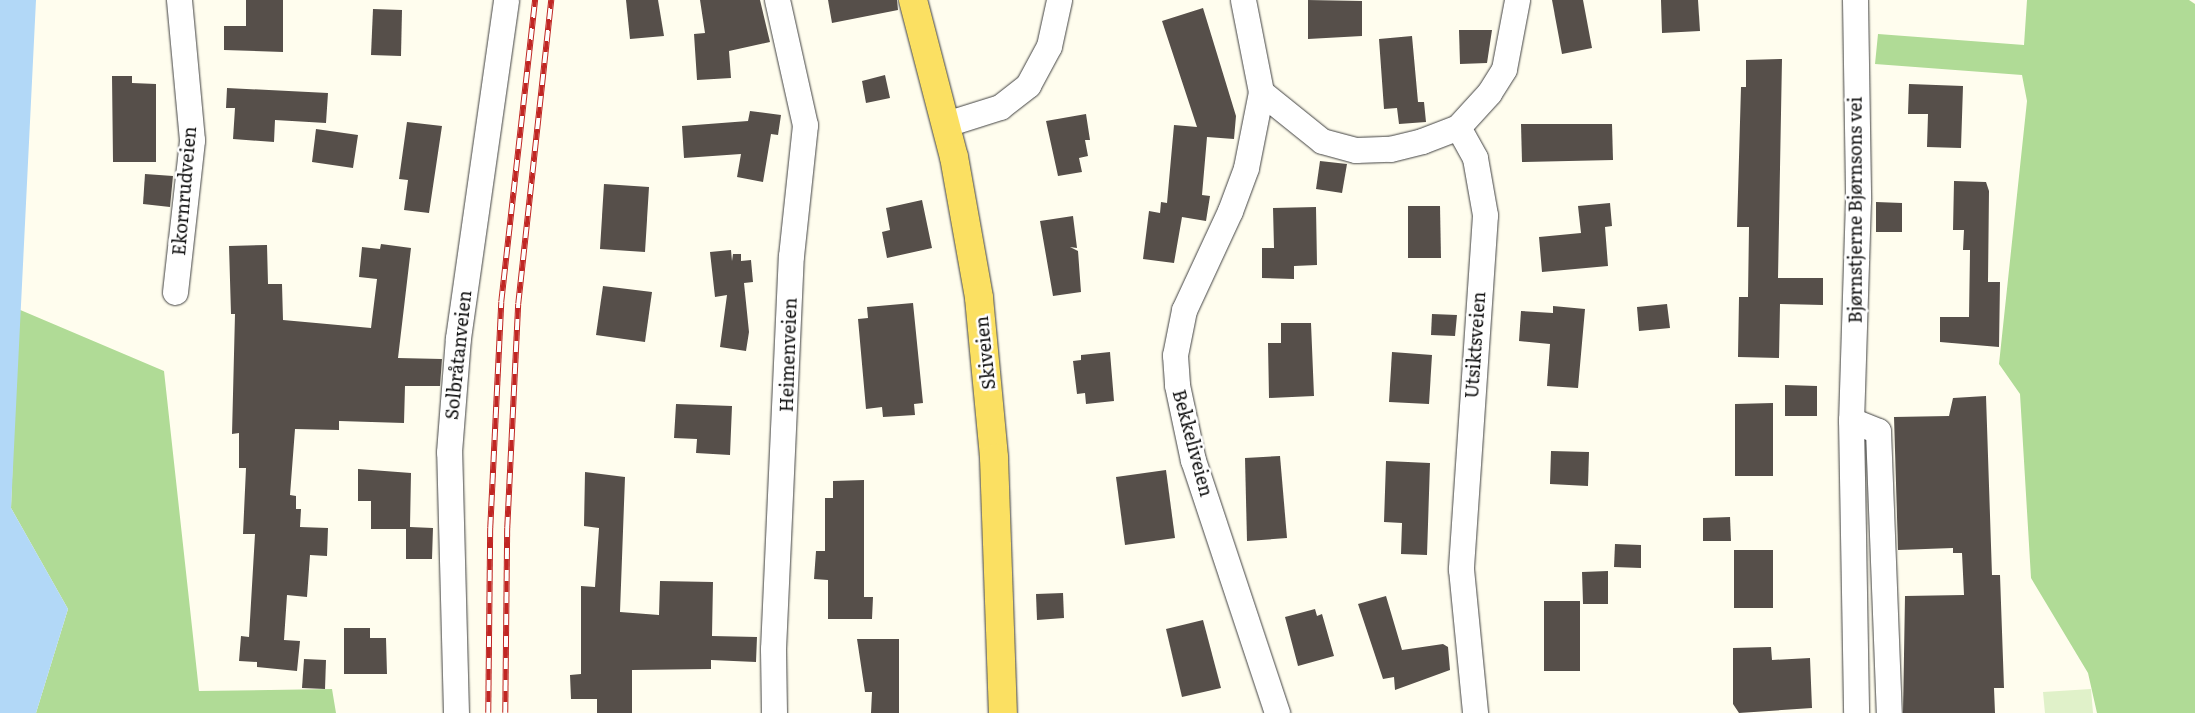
<!DOCTYPE html>
<meta charset="utf-8">
<style>
body{margin:0}
#map{position:relative;width:2195px;height:713px;overflow:hidden;background:#fffdee;font-family:Literata,serif}
div>[style]{position:absolute}
.forest>*{inset:0;background:#b0db96}
.pitch>*{inset:0;background:#e0f1c9}
.water>*{inset:0;background:#b2d8f7}
.building>*{inset:0;background:#564f4a}
.roads{filter:drop-shadow(0 0 1px #414141) drop-shadow(0 0 1px #414141)}
.minor>*{height:25px;margin:-12.5px;padding:0 12.5px;transform-origin:12.5px;border-radius:12.5px;background:#fff}
.primary>*{height:28px;margin:-14px;padding:0 14px;transform-origin:14px;border-radius:14px;background:#fbe062}
.rail>*{height:5.5px;margin-top:-2.75px;transform-origin:0;background:repeating-linear-gradient(90deg,#fff 0 11px,#c02623 0 22px);box-sizing:border-box;border-block:1px solid #c02623}
span{translate:-50% -50%;white-space:nowrap;text-align:center;line-height:1.15;-webkit-text-stroke:5px #fff;paint-order:stroke}
.street-label{font-size:18px;color:#0e0e0e}
</style>
<div id="map">
<div class="forest">
<div style="clip-path:polygon(2027px 0,2189px 0,2195px 4px,2195px 713px,2097px 713px,2088px 673px,2031px 578px,2020px 394px,1999px 364px,2027px 101px,2022px 75px,1875px 64px,1878px 34px,2024px 45px)"></div>
<div style="clip-path:polygon(18px 309px,164px 371px,199px 691px,332px 689px,336px 713px,36px 713px,68px 609px,11px 508px)"></div>
</div>
<div class="pitch">
<div style="clip-path:polygon(2091px 689px,2093px 713px,2045px 713px,2043px 692px)"></div>
</div>
<div class="water">
<div style="clip-path:polygon(0 0,36px 0,11px 508px,68px 609px,36px 713px,0 713px)"></div>
</div>
<div class="building">
<div style="clip-path:polygon(246px 0,283px 0,283px 52px,224px 50px,224px 26px,246px 26px)"></div>
<div style="clip-path:polygon(626px 0,658px 0,664px 36px,630px 39px)"></div>
<div style="clip-path:polygon(700px 0,760px 0,770px 42px,729px 51px,731px 78px,697px 80px,694px 34px,705px 33px)"></div>
<div style="clip-path:polygon(828px 0,897px 0,898px 10px,832px 23px)"></div>
<div style="clip-path:polygon(1308px 0,1362px 1px,1362px 36px,1308px 39px)"></div>
<div style="clip-path:polygon(1552px 0,1583px 0,1592px 48px,1562px 54px)"></div>
<div style="clip-path:polygon(1661px 0,1698px 0,1700px 31px,1662px 33px)"></div>
<div style="clip-path:polygon(1203px 8px,1236px 116px,1234px 139px,1207px 137px,1202px 195px,1210px 196px,1206px 221px,1182px 217px,1174px 263px,1143px 259px,1149px 211px,1160px 213px,1161px 202px,1167px 203px,1174px 125px,1197px 127px,1162px 21px)"></div>
<div style="clip-path:polygon(373px 9px,402px 10px,401px 56px,371px 55px)"></div>
<div style="clip-path:polygon(1459px 30px,1492px 30px,1487px 63px,1460px 64px)"></div>
<div style="clip-path:polygon(1412px 36px,1418px 102px,1424px 102px,1426px 122px,1399px 124px,1397px 108px,1384px 109px,1379px 39px)"></div>
<div style="clip-path:polygon(1782px 59px,1778px 278px,1823px 278px,1823px 305px,1780px 304px,1779px 358px,1738px 357px,1739px 297px,1748px 297px,1749px 227px,1737px 227px,1741px 87px,1746px 87px,1746px 60px)"></div>
<div style="clip-path:polygon(885px 75px,890px 98px,866px 103px,862px 81px)"></div>
<div style="clip-path:polygon(112px 76px,132px 76px,132px 83px,156px 84px,156px 162px,113px 162px)"></div>
<div style="clip-path:polygon(1909px 84px,1963px 86px,1961px 148px,1927px 147px,1928px 114px,1908px 114px)"></div>
<div style="clip-path:polygon(227px 88px,328px 93px,326px 123px,275px 120px,274px 142px,233px 139px,235px 108px,226px 108px)"></div>
<div style="clip-path:polygon(750px 111px,781px 115px,778px 135px,771px 134px,763px 182px,737px 177px,741px 154px,684px 158px,682px 126px,748px 121px)"></div>
<div style="clip-path:polygon(1086px 114px,1090px 140px,1085px 140px,1088px 156px,1079px 158px,1082px 172px,1058px 176px,1046px 121px)"></div>
<div style="clip-path:polygon(407px 122px,442px 126px,429px 213px,404px 210px,408px 180px,399px 179px)"></div>
<div style="clip-path:polygon(1521px 124px,1612px 124px,1613px 160px,1522px 162px)"></div>
<div style="clip-path:polygon(316px 129px,358px 135px,353px 168px,312px 162px)"></div>
<div style="clip-path:polygon(1320px 161px,1347px 164px,1342px 193px,1316px 189px)"></div>
<div style="clip-path:polygon(145px 174px,173px 176px,170px 207px,143px 204px)"></div>
<div style="clip-path:polygon(1954px 181px,1986px 182px,1989px 191px,1988px 282px,2000px 282px,1999px 347px,1940px 342px,1940px 317px,1969px 317px,1970px 250px,1963px 250px,1964px 230px,1953px 230px)"></div>
<div style="clip-path:polygon(604px 184px,649px 187px,645px 252px,600px 249px)"></div>
<div style="clip-path:polygon(922px 200px,932px 248px,887px 258px,882px 232px,890px 230px,886px 208px)"></div>
<div style="clip-path:polygon(1876px 202px,1902px 203px,1902px 232px,1876px 232px)"></div>
<div style="clip-path:polygon(1610px 203px,1612px 226px,1605px 227px,1608px 266px,1542px 272px,1539px 237px,1581px 233px,1578px 206px)"></div>
<div style="clip-path:polygon(1408px 206px,1440px 206px,1441px 258px,1408px 258px)"></div>
<div style="clip-path:polygon(1316px 207px,1317px 265px,1294px 266px,1294px 279px,1262px 278px,1262px 248px,1274px 248px,1273px 208px)"></div>
<div style="clip-path:polygon(1073px 216px,1077px 248px,1070px 247px,1078px 251px,1081px 292px,1053px 296px,1040px 221px)"></div>
<div style="clip-path:polygon(381px 244px,411px 248px,398px 358px,442px 359px,440px 386px,405px 386px,404px 423px,339px 421px,339px 430px,295px 429px,290px 495px,296px 496px,296px 509px,301px 509px,300px 527px,328px 528px,327px 556px,310px 555px,307px 597px,287px 595px,284px 640px,300px 641px,297px 671px,257px 667px,257px 662px,239px 661px,241px 636px,249px 637px,255px 534px,243px 534px,246px 468px,239px 468px,239px 433px,232px 434px,235px 314px,231px 314px,229px 246px,267px 245px,268px 284px,282px 284px,283px 320px,371px 328px,377px 279px,359px 277px,362px 247px,380px 249px)"></div>
<div style="clip-path:polygon(731px 250px,732px 261px,733px 254px,741px 254px,741px 261px,751px 260px,753px 282px,744px 283px,749px 332px,746px 351px,720px 347px,727px 295px,715px 297px,710px 252px)"></div>
<div style="clip-path:polygon(603px 286px,652px 292px,645px 342px,596px 335px)"></div>
<div style="clip-path:polygon(913px 303px,923px 403px,914px 404px,915px 415px,883px 417px,882px 407px,866px 409px,858px 319px,868px 318px,867px 307px)"></div>
<div style="clip-path:polygon(1667px 304px,1670px 328px,1639px 331px,1637px 307px)"></div>
<div style="clip-path:polygon(1553px 306px,1585px 309px,1578px 388px,1547px 386px,1550px 344px,1519px 341px,1521px 311px,1553px 313px)"></div>
<div style="clip-path:polygon(1432px 314px,1457px 315px,1455px 336px,1431px 335px)"></div>
<div style="clip-path:polygon(1281px 323px,1311px 323px,1314px 396px,1269px 398px,1268px 343px,1281px 343px)"></div>
<div style="clip-path:polygon(1110px 352px,1114px 401px,1086px 404px,1085px 393px,1077px 394px,1073px 361px,1081px 360px,1081px 355px)"></div>
<div style="clip-path:polygon(1392px 352px,1432px 355px,1429px 404px,1389px 402px)"></div>
<div style="clip-path:polygon(1785px 385px,1817px 386px,1817px 416px,1785px 416px)"></div>
<div style="clip-path:polygon(1986px 396px,1992px 575px,2000px 575px,2004px 688px,1994px 688px,1995px 713px,1903px 713px,1905px 596px,1964px 595px,1962px 553px,1953px 553px,1953px 548px,1898px 550px,1894px 417px,1949px 416px,1953px 398px)"></div>
<div style="clip-path:polygon(1773px 403px,1773px 476px,1735px 476px,1735px 404px)"></div>
<div style="clip-path:polygon(676px 404px,732px 406px,730px 455px,696px 453px,697px 439px,674px 438px)"></div>
<div style="clip-path:polygon(1551px 451px,1589px 452px,1588px 486px,1550px 484px)"></div>
<div style="clip-path:polygon(1280px 456px,1287px 538px,1247px 541px,1245px 458px)"></div>
<div style="clip-path:polygon(1386px 461px,1430px 463px,1427px 555px,1401px 554px,1402px 523px,1384px 522px)"></div>
<div style="clip-path:polygon(358px 469px,411px 473px,410px 527px,433px 528px,432px 559px,406px 559px,406px 529px,371px 529px,371px 501px,358px 501px)"></div>
<div style="clip-path:polygon(1166px 470px,1175px 538px,1125px 545px,1116px 477px)"></div>
<div style="clip-path:polygon(585px 472px,625px 477px,620px 612px,659px 615px,660px 581px,713px 582px,712px 636px,757px 637px,756px 662px,711px 660px,711px 669px,632px 670px,632px 713px,597px 713px,597px 699px,571px 699px,570px 675px,581px 674px,581px 586px,595px 587px,599px 528px,584px 526px)"></div>
<div style="clip-path:polygon(864px 480px,864px 597px,873px 597px,872px 619px,828px 619px,828px 580px,814px 579px,816px 551px,825px 551px,825px 498px,833px 498px,833px 481px)"></div>
<div style="clip-path:polygon(1730px 517px,1731px 541px,1703px 541px,1703px 518px)"></div>
<div style="clip-path:polygon(1615px 544px,1641px 545px,1641px 568px,1614px 567px)"></div>
<div style="clip-path:polygon(1734px 550px,1773px 550px,1773px 608px,1734px 608px)"></div>
<div style="clip-path:polygon(1608px 571px,1608px 604px,1583px 604px,1582px 572px)"></div>
<div style="clip-path:polygon(1063px 593px,1064px 618px,1037px 620px,1036px 594px)"></div>
<div style="clip-path:polygon(1386px 596px,1402px 650px,1443px 644px,1448px 647px,1450px 670px,1395px 690px,1394px 677px,1383px 679px,1358px 604px)"></div>
<div style="clip-path:polygon(1544px 601px,1580px 601px,1580px 671px,1544px 671px)"></div>
<div style="clip-path:polygon(1315px 609px,1317px 616px,1322px 614px,1334px 656px,1298px 666px,1285px 617px)"></div>
<div style="clip-path:polygon(1203px 620px,1221px 688px,1182px 697px,1166px 629px)"></div>
<div style="clip-path:polygon(344px 628px,370px 628px,370px 638px,386px 638px,387px 674px,344px 674px)"></div>
<div style="clip-path:polygon(857px 639px,899px 639px,899px 713px,871px 713px,872px 692px,865px 692px)"></div>
<div style="clip-path:polygon(1771px 647px,1772px 660px,1810px 658px,1812px 708px,1739px 713px,1733px 704px,1733px 648px)"></div>
<div style="clip-path:polygon(304px 659px,326px 660px,325px 689px,302px 688px)"></div>
</div>
<div class="roads">
<div class="minor">
<div style="left:1243px;top:0;width:94px;rotate:78.9deg"></div>
<div style="left:1261px;top:92px;width:77px;rotate:101.2deg"></div>
<div style="left:1246px;top:168px;width:46px;rotate:110.4deg"></div>
<div style="left:1230px;top:211px;width:109px;rotate:114.9deg"></div>
<div style="left:1184px;top:310px;width:46px;rotate:101.3deg"></div>
<div style="left:1175px;top:355px;width:30px;rotate:86deg"></div>
<div style="left:1177px;top:385px;width:77px;rotate:78deg"></div>
<div style="left:1193px;top:460px;width:267px;rotate:71.6deg"></div>
<div style="left:1855px;top:0;width:200px;rotate:89.1deg"></div>
<div style="left:1858px;top:200px;width:220px;rotate:91.8deg"></div>
<div style="left:1851px;top:420px;width:293px;rotate:89deg"></div>
<div style="left:1261px;top:92px;width:78px;rotate:38.8deg"></div>
<div style="left:1322px;top:141px;width:35px;rotate:15deg"></div>
<div style="left:1356px;top:150px;width:34px;rotate:-2deg"></div>
<div style="left:1390px;top:149px;width:33px;rotate:-14deg"></div>
<div style="left:1422px;top:141px;width:39px;rotate:-21deg"></div>
<div style="left:1458px;top:127px;width:46px;rotate:-47.6deg"></div>
<div style="left:1489px;top:93px;width:28px;rotate:-58deg"></div>
<div style="left:1504px;top:69px;width:70px;rotate:-79.3deg"></div>
<div style="left:946px;top:124px;width:57px;rotate:-17.5deg"></div>
<div style="left:1000px;top:107px;width:36px;rotate:-38deg"></div>
<div style="left:1028px;top:85px;width:44px;rotate:-61.7deg"></div>
<div style="left:1049px;top:46px;width:47px;rotate:-77.7deg"></div>
<div style="left:1458px;top:127px;width:35px;rotate:61deg"></div>
<div style="left:1475px;top:158px;width:58px;rotate:80deg"></div>
<div style="left:1485px;top:215px;width:355px;rotate:93.9deg"></div>
<div style="left:1461px;top:569px;width:145px;rotate:84.4deg"></div>
<div style="left:175px;top:292px;width:153px;rotate:-83.6deg"></div>
<div style="left:192px;top:140px;width:141px;rotate:-95.3deg"></div>
<div style="left:1851px;top:420px;width:29px;rotate:22deg"></div>
<div style="left:1878px;top:431px;width:282px;rotate:87.8deg"></div>
<div style="left:456px;top:713px;width:261px;rotate:-91.5deg"></div>
<div style="left:449px;top:452px;width:114px;rotate:-85.5deg"></div>
<div style="left:458px;top:338px;width:341px;rotate:-81.9deg"></div>
<div style="left:774px;top:713px;width:64px;rotate:-90.9deg"></div>
<div style="left:773px;top:649px;width:393px;rotate:-87.4deg"></div>
<div style="left:791px;top:256px;width:132px;rotate:-83.9deg"></div>
<div style="left:805px;top:125px;width:128px;rotate:-102.6deg"></div>
</div>
<div class="primary">
<div style="left:913px;top:0;width:162px;rotate:75.4deg"></div>
<div style="left:954px;top:157px;width:143px;rotate:79.9deg"></div>
<div style="left:979px;top:298px;width:161px;rotate:84.6deg"></div>
<div style="left:994px;top:458px;width:255px;rotate:88deg"></div>
</div>
</div>
<div class="rail">
<div style="left:488px;top:713px;width:185px;rotate:-89.4deg"></div>
<div style="left:490px;top:528px;width:226px;rotate:-87.2deg"></div>
<div style="left:501px;top:302px;width:304px;rotate:-83.6deg"></div>
<div style="left:505px;top:713px;width:185px;rotate:-89.4deg"></div>
<div style="left:507px;top:528px;width:224px;rotate:-87.2deg"></div>
<div style="left:518px;top:304px;width:306px;rotate:-83.8deg"></div>
</div>
<div class="street-label">
<span style="left:184px;top:191px;rotate:-85deg">Ekornrudveien</span>
<span style="left:1855px;top:210px;rotate:-90deg">Bjørnstjerne Bjørnsons vei</span>
<span style="left:1475px;top:345px;rotate:-86deg">Utsiktsveien</span>
<span style="left:985px;top:353px;rotate:-96deg">Skiveien</span>
<span style="left:458px;top:355px;rotate:-84deg">Solbråtanveien</span>
<span style="left:788px;top:355px;rotate:-88deg">Heimenveien</span>
<span style="left:1193px;top:443px;rotate:75deg">Bekkeliveien</span>
</div>
</div>
